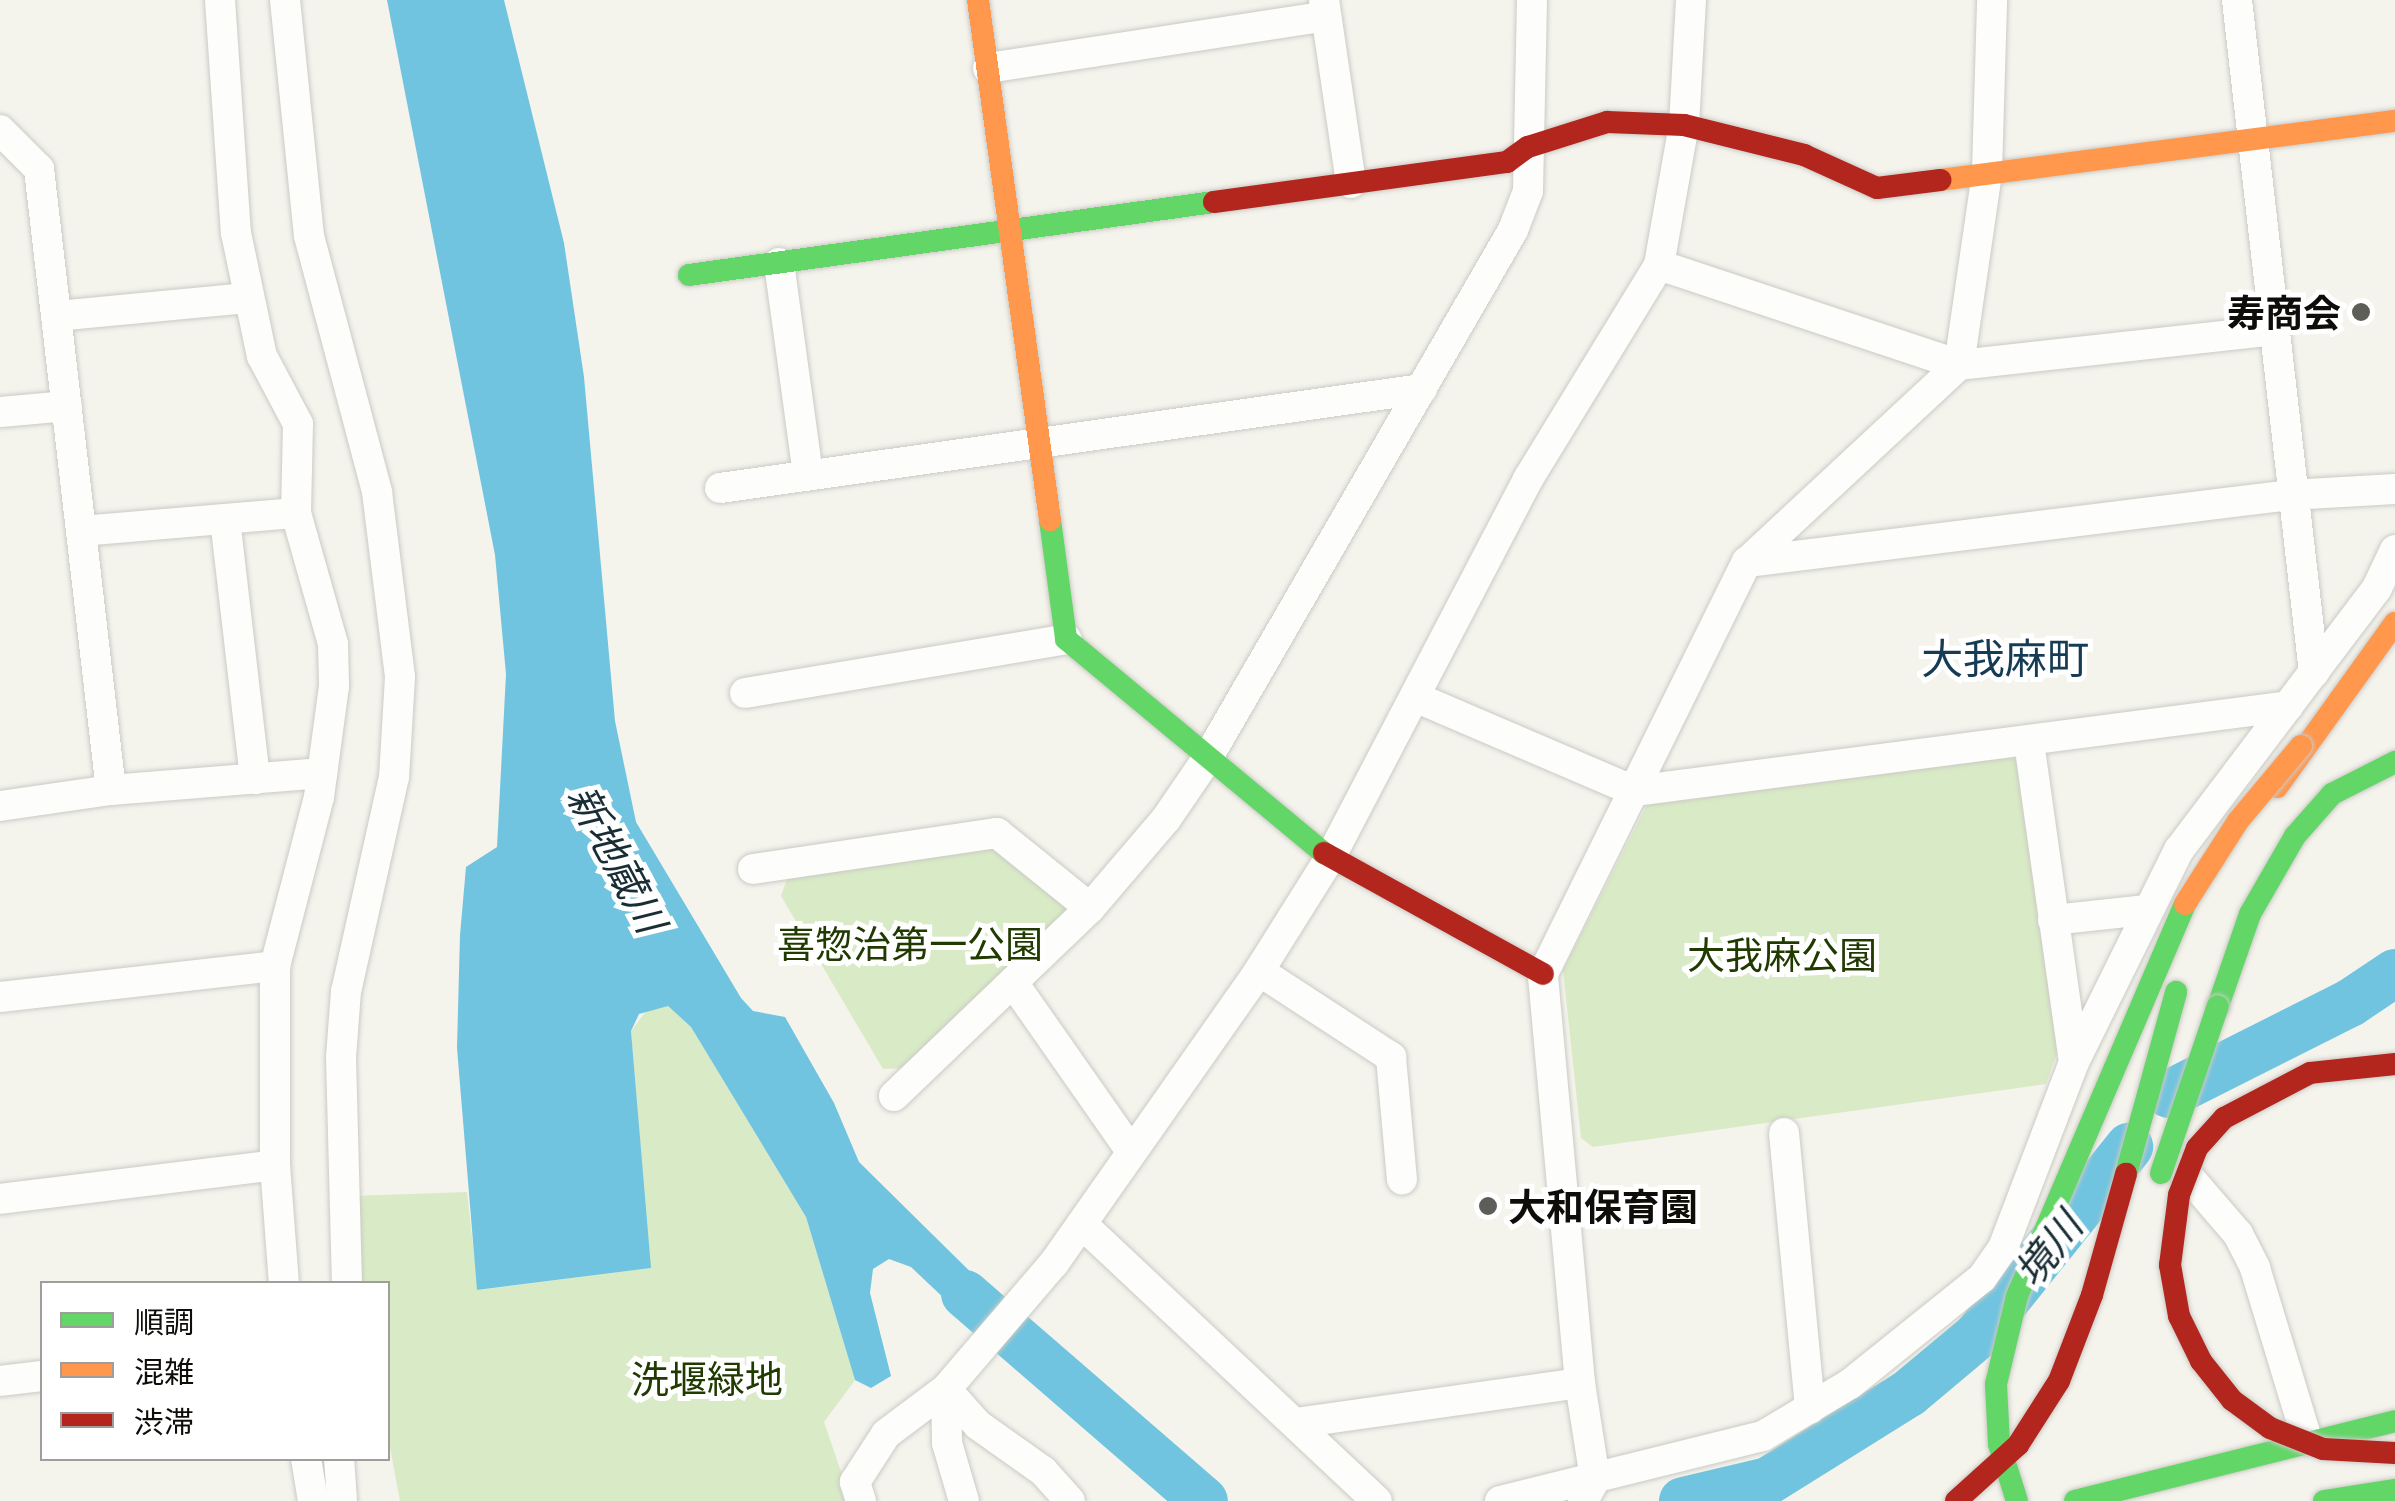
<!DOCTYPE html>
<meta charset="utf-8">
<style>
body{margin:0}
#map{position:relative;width:2395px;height:1501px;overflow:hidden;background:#f4f3ec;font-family:Commissioner,"Noto Sans JP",sans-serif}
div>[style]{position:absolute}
.green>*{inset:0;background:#d9ebc6}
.water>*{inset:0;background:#70c4df}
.river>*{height:48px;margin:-24px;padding:0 24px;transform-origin:24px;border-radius:24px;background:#70c4df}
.roads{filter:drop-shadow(0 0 2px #cbcac5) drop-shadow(0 0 2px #cbcac5)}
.street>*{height:30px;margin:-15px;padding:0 15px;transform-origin:15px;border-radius:15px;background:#fdfdfc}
.fast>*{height:22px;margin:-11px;padding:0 11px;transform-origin:11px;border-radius:11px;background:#63d668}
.slow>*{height:22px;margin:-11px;padding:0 11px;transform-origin:11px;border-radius:11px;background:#ff974d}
.jam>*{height:22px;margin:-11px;padding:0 11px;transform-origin:11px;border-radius:11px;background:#b3261e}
.bridges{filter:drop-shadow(0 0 2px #cbcac5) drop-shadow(0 0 2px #cbcac5)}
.fast-bridge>*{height:22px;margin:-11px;padding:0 11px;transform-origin:11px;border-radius:11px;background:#63d668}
.slow-bridge>*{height:22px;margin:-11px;padding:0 11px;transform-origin:11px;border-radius:11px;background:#ff974d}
.jam-bridge>*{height:22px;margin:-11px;padding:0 11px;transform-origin:11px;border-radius:11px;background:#b3261e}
.dots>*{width:28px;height:28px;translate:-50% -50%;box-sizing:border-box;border:5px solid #fff;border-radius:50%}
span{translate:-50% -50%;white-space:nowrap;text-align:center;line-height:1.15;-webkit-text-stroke:10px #fff;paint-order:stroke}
.poi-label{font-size:38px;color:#0e0d09;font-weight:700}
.right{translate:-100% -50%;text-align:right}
.left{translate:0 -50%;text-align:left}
.park-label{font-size:38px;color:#203a00}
.water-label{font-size:40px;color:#192d35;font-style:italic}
.quarter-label{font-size:42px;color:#153c54}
.legend{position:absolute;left:40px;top:1281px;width:350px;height:180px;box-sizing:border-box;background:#fff;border:2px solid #9f9e9d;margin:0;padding:12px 18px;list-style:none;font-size:30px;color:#0e0d09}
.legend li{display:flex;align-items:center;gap:20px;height:50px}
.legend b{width:50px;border:2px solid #9f9e9d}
</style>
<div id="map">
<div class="green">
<div style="clip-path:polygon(2011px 757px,2020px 763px,2059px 1048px,2046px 1084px,1593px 1147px,1581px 1138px,1563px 970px,1647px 805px)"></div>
<div style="clip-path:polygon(988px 845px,1066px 902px,1064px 915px,907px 1068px,883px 1069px,781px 896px,788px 876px)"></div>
<div style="clip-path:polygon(651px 1005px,668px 1006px,691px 1027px,806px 1217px,855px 1380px,824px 1422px,851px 1501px,400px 1501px,388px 1437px,388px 1284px,363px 1283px,353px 1196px,467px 1192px,478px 1290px,650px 1268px,631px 1031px)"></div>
</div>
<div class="water">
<div style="clip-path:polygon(387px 0,504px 0,564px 243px,584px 377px,615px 721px,636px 822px,741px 998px,753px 1011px,785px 1017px,834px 1103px,859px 1162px,1006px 1307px,985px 1337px,911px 1267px,889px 1259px,873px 1269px,870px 1293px,891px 1376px,871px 1388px,855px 1380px,806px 1217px,691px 1027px,668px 1006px,639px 1014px,631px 1031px,651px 1268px,477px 1290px,457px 1048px,460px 935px,466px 867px,497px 847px,506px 674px,495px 555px)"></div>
</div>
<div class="river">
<div style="left:2169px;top:1094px;width:203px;rotate:-26.7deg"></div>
<div style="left:2350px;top:1003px;width:54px;rotate:-33.7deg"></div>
<div style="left:965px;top:1294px;width:316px;rotate:40.9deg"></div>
<div style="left:1683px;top:1501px;width:87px;rotate:-13.2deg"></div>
<div style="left:1768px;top:1481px;width:166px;rotate:-32deg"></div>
<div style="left:1909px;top:1393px;width:89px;rotate:-40deg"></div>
<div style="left:1977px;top:1336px;width:243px;rotate:-51.2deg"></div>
</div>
<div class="roads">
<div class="street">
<div style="left:220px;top:0;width:234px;rotate:86.1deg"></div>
<div style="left:236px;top:233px;width:126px;rotate:78.1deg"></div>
<div style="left:262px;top:356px;width:77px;rotate:62.1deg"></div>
<div style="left:298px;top:424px;width:89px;rotate:91.3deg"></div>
<div style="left:296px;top:513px;width:136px;rotate:74.2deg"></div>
<div style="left:333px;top:644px;width:42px;rotate:88.6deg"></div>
<div style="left:334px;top:686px;width:112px;rotate:97.7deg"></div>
<div style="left:319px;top:797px;width:175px;rotate:104.6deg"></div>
<div style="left:275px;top:966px;width:199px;rotate:90deg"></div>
<div style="left:275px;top:1165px;width:119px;rotate:85.7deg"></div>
<div style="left:285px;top:0;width:237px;rotate:84.2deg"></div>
<div style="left:309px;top:236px;width:265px;rotate:75.1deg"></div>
<div style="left:377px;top:492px;width:186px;rotate:82.9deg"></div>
<div style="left:400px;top:677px;width:100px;rotate:93.4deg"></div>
<div style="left:394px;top:777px;width:219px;rotate:102.6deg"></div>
<div style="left:346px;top:991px;width:66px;rotate:94.3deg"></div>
<div style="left:341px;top:1057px;width:227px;rotate:88.5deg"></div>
<div style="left:1324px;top:0;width:185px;rotate:81.6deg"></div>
<div style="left:2237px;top:0;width:677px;rotate:83.47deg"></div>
<div style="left:988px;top:68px;width:342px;rotate:-8.7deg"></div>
<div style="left:0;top:130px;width:55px;rotate:45deg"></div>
<div style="left:39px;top:169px;width:625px;rotate:83.39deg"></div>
<div style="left:779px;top:263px;width:213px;rotate:82.2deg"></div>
<div style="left:1659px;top:265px;width:316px;rotate:18.4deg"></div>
<div style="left:1959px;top:365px;width:319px;rotate:-6.3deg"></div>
<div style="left:57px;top:316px;width:192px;rotate:-5.4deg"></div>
<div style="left:0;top:412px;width:67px;rotate:-5.1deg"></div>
<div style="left:720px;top:488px;width:709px;rotate:-8.03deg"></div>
<div style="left:225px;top:519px;width:262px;rotate:83.4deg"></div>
<div style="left:81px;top:531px;width:216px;rotate:-4.8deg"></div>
<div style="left:1747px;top:562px;width:547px;rotate:-7.03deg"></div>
<div style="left:2290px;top:495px;width:105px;rotate:-3.3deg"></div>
<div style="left:745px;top:693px;width:326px;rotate:-9.5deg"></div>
<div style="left:1415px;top:697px;width:238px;rotate:23.2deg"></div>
<div style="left:1634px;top:791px;width:660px;rotate:-7.39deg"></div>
<div style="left:2029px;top:742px;width:322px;rotate:82deg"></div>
<div style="left:0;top:806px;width:112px;rotate:-8.2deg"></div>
<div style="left:111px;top:790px;width:212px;rotate:-4.6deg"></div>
<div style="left:753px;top:869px;width:247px;rotate:-8.4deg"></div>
<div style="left:997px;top:833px;width:119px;rotate:38.9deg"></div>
<div style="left:2053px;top:920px;width:93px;rotate:-6.2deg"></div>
<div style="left:1259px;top:971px;width:158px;rotate:33.1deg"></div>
<div style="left:1391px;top:1057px;width:123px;rotate:84.9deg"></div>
<div style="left:1014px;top:984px;width:200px;rotate:55deg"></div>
<div style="left:0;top:997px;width:277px;rotate:-6.4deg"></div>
<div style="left:894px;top:1096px;width:272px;rotate:-43.8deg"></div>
<div style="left:1090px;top:908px;width:117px;rotate:-49.5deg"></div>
<div style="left:1166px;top:819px;width:73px;rotate:-55.7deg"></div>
<div style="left:1207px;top:759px;width:611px;rotate:-59.95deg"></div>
<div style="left:1513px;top:230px;width:42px;rotate:-69deg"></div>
<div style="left:1528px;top:191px;width:191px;rotate:-88.8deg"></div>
<div style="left:1784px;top:1133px;width:277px;rotate:84.6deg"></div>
<div style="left:2182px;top:1169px;width:86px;rotate:49.3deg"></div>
<div style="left:2238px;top:1234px;width:38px;rotate:63deg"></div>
<div style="left:2255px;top:1268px;width:179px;rotate:73.1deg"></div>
<div style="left:0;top:1199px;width:277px;rotate:-7deg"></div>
<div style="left:1083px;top:1225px;width:403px;rotate:43.2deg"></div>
<div style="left:0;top:1381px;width:42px;rotate:-6.8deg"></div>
<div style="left:946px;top:1389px;width:48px;rotate:48.4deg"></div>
<div style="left:978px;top:1425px;width:80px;rotate:35.3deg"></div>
<div style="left:1043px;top:1471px;width:40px;rotate:48deg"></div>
<div style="left:946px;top:1389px;width:54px;rotate:88.9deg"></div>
<div style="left:947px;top:1443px;width:60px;rotate:73.7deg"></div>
<div style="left:1296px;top:1423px;width:287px;rotate:-8deg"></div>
<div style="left:306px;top:1458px;width:44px;rotate:80.8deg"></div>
<div style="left:339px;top:1458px;width:43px;rotate:86deg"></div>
<div style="left:861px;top:1501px;width:20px;rotate:-108deg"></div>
<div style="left:855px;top:1482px;width:57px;rotate:-57.1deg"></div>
<div style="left:886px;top:1434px;width:75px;rotate:-36.9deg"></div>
<div style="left:946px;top:1389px;width:166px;rotate:-49.4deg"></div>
<div style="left:1054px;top:1263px;width:357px;rotate:-54.9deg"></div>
<div style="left:1259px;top:971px;width:133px;rotate:-57.9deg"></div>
<div style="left:1330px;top:858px;width:428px;rotate:-62.4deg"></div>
<div style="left:1528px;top:479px;width:251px;rotate:-58.5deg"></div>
<div style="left:1659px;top:265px;width:142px;rotate:-79.9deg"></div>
<div style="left:1684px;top:125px;width:125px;rotate:-86.8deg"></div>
<div style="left:1500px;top:1501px;width:271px;rotate:-13.9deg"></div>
<div style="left:1763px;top:1436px;width:101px;rotate:-30.9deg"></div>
<div style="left:1850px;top:1384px;width:169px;rotate:-38.8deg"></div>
<div style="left:1982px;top:1278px;width:37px;rotate:-55deg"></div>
<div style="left:2003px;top:1248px;width:199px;rotate:-69.1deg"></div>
<div style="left:2074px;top:1062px;width:237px;rotate:-63.7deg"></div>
<div style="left:2179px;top:850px;width:328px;rotate:-52.9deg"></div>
<div style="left:2377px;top:588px;width:42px;rotate:-64.7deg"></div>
<div style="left:1583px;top:1501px;width:25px;rotate:-61deg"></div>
<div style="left:1595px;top:1479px;width:97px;rotate:-98.9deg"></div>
<div style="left:1580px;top:1383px;width:411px;rotate:-95.2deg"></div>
<div style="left:1543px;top:974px;width:460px;rotate:-63.7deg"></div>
<div style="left:1747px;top:562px;width:289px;rotate:-42.9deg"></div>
<div style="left:1959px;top:365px;width:195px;rotate:-81.7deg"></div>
<div style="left:1987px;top:172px;width:172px;rotate:-88.3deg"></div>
</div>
<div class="fast">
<div style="left:689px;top:275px;width:530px;rotate:-7.92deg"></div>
<div style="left:1050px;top:520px;width:120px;rotate:82.3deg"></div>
<div style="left:1066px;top:639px;width:335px;rotate:39.7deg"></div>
<div style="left:2218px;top:1006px;width:97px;rotate:-70.8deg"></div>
<div style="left:2250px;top:914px;width:90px;rotate:-60deg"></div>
<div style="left:2295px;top:836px;width:56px;rotate:-48.6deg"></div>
<div style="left:2332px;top:794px;width:71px;rotate:-26.9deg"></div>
<div style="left:2075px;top:1501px;width:330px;rotate:-14deg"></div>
<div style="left:2324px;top:1501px;width:72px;rotate:-8.8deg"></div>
</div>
<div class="slow">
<div style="left:978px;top:0;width:525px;rotate:82.12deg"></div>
<div style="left:1940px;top:180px;width:459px;rotate:-7.4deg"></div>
<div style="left:2277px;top:787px;width:202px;rotate:-54.3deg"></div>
</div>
<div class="jam">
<div style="left:1214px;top:202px;width:296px;rotate:-7.8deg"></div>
<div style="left:1507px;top:162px;width:26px;rotate:-36deg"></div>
<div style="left:1528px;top:147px;width:83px;rotate:-17.6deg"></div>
<div style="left:1607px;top:122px;width:77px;rotate:2.2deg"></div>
<div style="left:1684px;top:125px;width:124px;rotate:14deg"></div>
<div style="left:1804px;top:155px;width:80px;rotate:24.3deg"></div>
<div style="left:1877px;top:188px;width:64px;rotate:-7.2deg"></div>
<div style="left:1324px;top:853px;width:250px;rotate:28.9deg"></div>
</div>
</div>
<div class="bridges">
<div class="fast-bridge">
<div style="left:2161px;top:1173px;width:176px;rotate:-71.2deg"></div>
<div style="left:2126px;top:1174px;width:189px;rotate:-74.6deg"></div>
<div style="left:2017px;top:1501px;width:60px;rotate:-107.5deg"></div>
<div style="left:1999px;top:1444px;width:60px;rotate:-92.9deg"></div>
<div style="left:1996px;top:1384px;width:90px;rotate:-76.6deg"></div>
<div style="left:2017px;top:1296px;width:426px;rotate:-66.8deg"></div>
</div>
<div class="slow-bridge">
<div style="left:2185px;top:904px;width:98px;rotate:-57.4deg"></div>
<div style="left:2238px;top:821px;width:98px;rotate:-50deg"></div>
</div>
<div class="jam-bridge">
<div style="left:2395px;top:1064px;width:85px;rotate:174deg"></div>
<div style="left:2310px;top:1073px;width:97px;rotate:152.4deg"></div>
<div style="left:2224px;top:1118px;width:40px;rotate:132deg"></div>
<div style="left:2197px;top:1148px;width:50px;rotate:111deg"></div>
<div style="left:2179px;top:1195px;width:71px;rotate:97.3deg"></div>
<div style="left:2170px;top:1265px;width:52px;rotate:80deg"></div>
<div style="left:2179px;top:1316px;width:50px;rotate:63.9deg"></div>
<div style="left:2201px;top:1361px;width:50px;rotate:51.5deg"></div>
<div style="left:2232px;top:1400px;width:47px;rotate:36.4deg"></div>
<div style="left:2270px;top:1428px;width:57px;rotate:21.6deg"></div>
<div style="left:2323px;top:1449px;width:72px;rotate:3.2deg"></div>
<div style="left:1956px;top:1501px;width:84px;rotate:-42.1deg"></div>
<div style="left:2018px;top:1445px;width:76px;rotate:-57.4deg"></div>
<div style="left:2059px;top:1381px;width:92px;rotate:-69deg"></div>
<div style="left:2092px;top:1295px;width:126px;rotate:-74.3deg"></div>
</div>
</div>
<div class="dots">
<div style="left:2361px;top:312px;background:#5e5e58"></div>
<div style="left:1488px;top:1206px;background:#5e5e58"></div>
</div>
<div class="poi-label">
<span class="right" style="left:2341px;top:312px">寿商会</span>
<span class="left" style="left:1508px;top:1206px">大和保育園</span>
</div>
<div class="park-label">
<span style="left:910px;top:943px">喜惣治第一公園</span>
<span style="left:1782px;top:954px">大我麻公園</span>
<span style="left:707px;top:1378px">洗堰緑地</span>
</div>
<div class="water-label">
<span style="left:618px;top:858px;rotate:62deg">新地蔵川</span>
<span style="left:2047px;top:1248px;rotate:-52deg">境川</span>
</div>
<div class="quarter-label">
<span style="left:2005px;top:657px">大我麻町</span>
</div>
<ul class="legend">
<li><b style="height:12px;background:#63d668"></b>順調</li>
<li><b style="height:12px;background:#ff974d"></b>混雑</li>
<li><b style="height:12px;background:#b3261e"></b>渋滞</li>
</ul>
</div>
